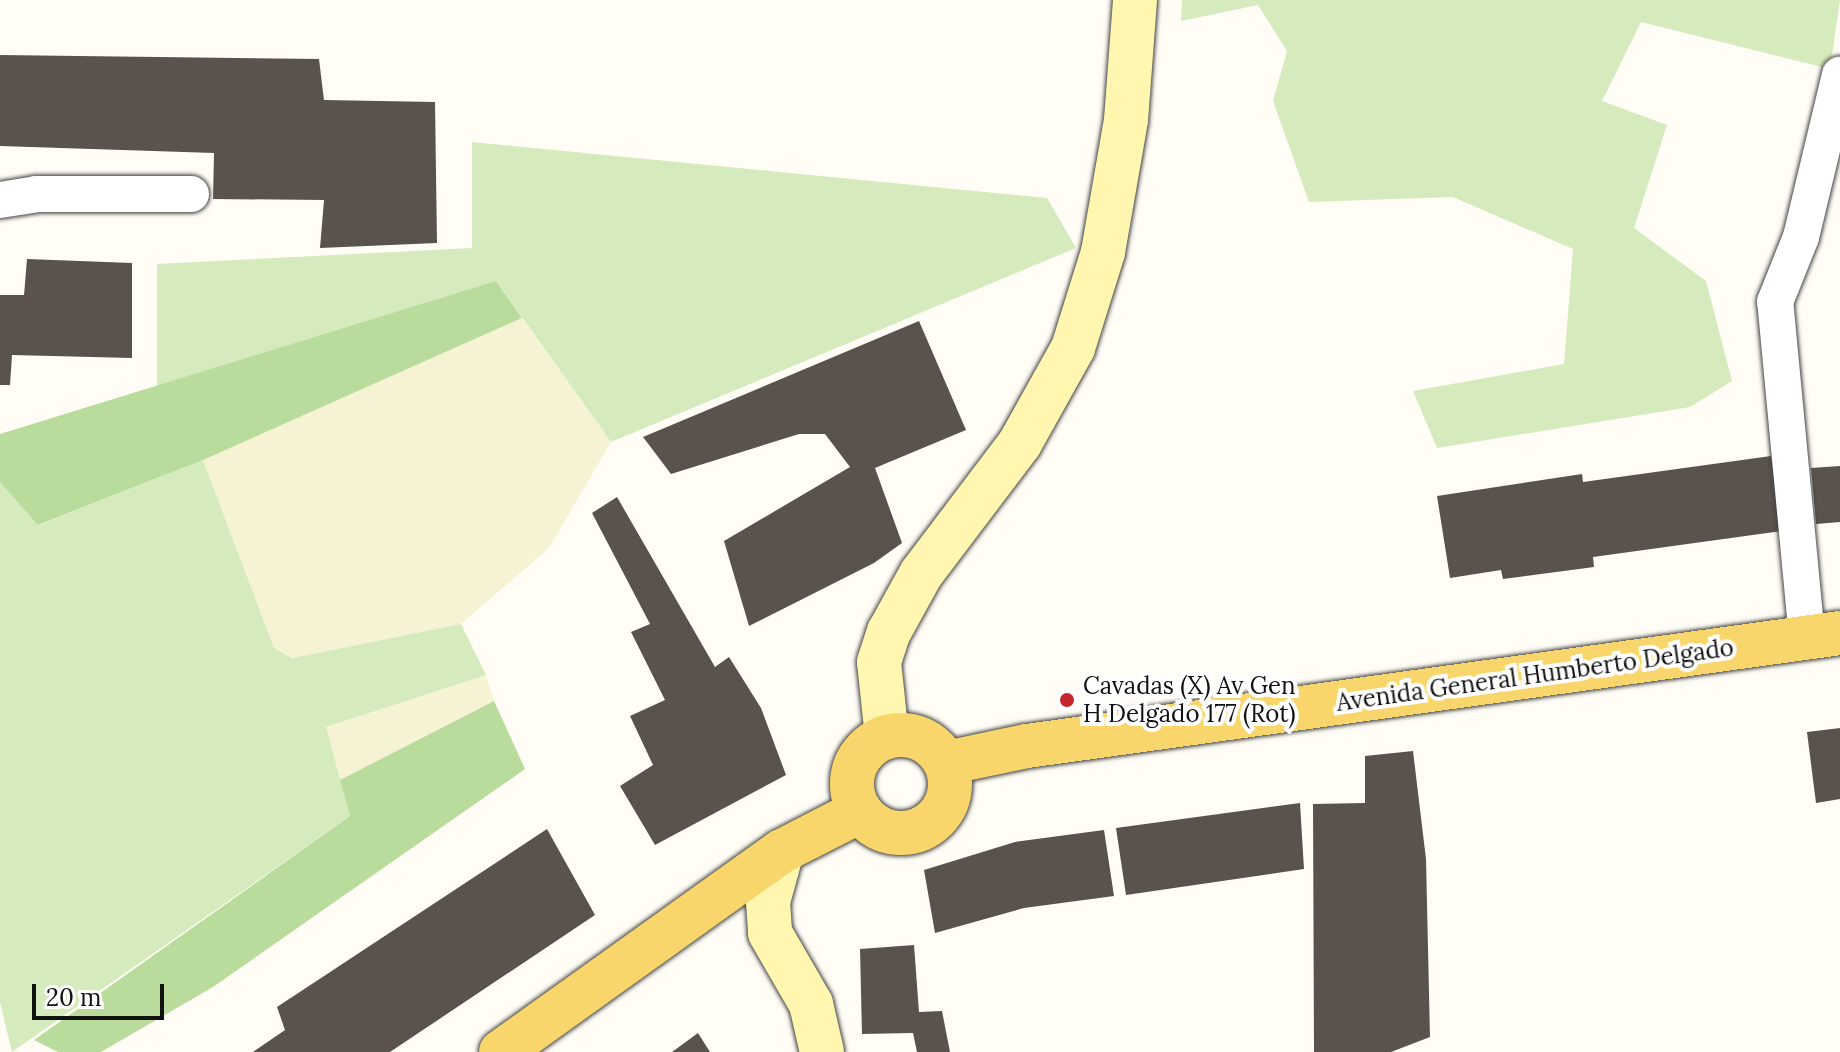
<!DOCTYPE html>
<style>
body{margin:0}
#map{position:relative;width:1840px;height:1052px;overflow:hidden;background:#fffdf5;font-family:Lora,serif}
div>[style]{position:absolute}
.farmland>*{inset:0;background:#f6f3d4}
.green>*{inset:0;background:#d5ebbd}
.forest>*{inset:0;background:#b9dc9c}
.building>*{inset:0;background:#5a524d}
.roads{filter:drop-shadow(0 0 2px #444) drop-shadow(0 0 2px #444)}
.minor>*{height:36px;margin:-18px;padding:0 18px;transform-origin:18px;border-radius:18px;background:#fff}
.secondary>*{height:44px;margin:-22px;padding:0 22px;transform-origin:22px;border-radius:22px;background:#fff6b0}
.primary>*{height:44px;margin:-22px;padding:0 22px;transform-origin:22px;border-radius:22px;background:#f9d66b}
.primary>.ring{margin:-22px;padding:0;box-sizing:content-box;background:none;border:44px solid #f9d66b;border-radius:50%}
.dots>*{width:22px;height:22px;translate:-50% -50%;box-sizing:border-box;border:4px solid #fff;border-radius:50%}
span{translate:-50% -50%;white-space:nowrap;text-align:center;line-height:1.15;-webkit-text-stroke:8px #fff;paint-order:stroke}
.street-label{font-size:24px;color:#111}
.poi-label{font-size:24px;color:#111}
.left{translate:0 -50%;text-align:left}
.scale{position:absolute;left:32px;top:984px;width:132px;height:36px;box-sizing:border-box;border:4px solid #111;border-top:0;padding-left:10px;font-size:24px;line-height:28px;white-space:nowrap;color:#111;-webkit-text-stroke:6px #fff;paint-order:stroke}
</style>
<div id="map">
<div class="farmland">
<div style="clip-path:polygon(522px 318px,611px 442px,549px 548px,461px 624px,292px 658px,274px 648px,203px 460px)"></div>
<div style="clip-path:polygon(486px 675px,494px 701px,340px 780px,325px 727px)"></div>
</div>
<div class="green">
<div style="clip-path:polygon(1182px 0,1840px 0,1830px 69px,1641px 22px,1602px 101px,1667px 125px,1634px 228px,1706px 281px,1732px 381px,1690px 407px,1437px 448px,1413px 391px,1564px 364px,1573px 249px,1453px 197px,1309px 202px,1273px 101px,1287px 51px,1258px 5px,1181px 21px)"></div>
<div style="clip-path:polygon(472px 142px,1047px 198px,1076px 248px,611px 442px,496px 281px,157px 389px,157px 264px,472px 248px)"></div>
<div style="clip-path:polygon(203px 460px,274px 648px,292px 658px,461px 624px,486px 675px,326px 727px,350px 816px,12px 1052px,0 1002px,0 482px,39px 525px)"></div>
</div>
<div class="forest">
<div style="clip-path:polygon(496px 281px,522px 318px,203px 460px,38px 525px,0 482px,0 434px)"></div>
<div style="clip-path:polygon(494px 701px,525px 769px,213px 987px,101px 1052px,58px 1052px,34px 1040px,350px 816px,340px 780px)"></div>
</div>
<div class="building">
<div style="clip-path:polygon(0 55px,319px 59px,324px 100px,435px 102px,437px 243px,320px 248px,324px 200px,213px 199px,214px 153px,0 146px)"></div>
<div style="clip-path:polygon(27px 259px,132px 263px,132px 358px,12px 355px,10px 385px,0 385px,0 295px,24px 295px)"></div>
<div style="clip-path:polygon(919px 321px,966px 430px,875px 468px,902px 543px,874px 563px,749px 626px,724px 541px,850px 467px,825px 434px,799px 434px,671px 474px,643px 437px)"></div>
<div style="clip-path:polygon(1771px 456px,1781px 531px,1593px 557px,1594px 567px,1503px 579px,1501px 570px,1450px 578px,1437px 496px,1582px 474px,1583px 482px)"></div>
<div style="clip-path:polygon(1840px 466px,1840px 522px,1816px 524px,1811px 468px)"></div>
<div style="clip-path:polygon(617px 497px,715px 667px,729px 657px,761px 708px,786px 775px,655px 845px,620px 786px,653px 765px,630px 716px,665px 700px,631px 632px,650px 624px,592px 513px)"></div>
<div style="clip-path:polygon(1840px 728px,1840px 799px,1816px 803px,1807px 732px)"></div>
<div style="clip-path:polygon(1413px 751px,1426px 859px,1430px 1037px,1391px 1052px,1314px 1052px,1313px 804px,1365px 803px,1365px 756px)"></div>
<div style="clip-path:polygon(1300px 803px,1304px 869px,1126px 895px,1116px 828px)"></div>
<div style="clip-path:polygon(547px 829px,595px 915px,390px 1052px,253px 1052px,285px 1030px,277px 1007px)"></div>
<div style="clip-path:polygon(1104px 830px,1114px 896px,1024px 908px,935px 933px,924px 870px,1015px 842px)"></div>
<div style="clip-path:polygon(914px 945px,919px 1012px,942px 1011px,950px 1052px,917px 1052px,913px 1033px,862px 1034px,860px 949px)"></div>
<div style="clip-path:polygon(698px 1033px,710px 1052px,672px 1052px)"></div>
</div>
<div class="roads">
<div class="minor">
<div style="left:0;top:200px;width:36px;rotate:-9deg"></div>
<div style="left:36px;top:194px;width:155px"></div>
<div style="left:1807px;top:638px;width:338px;rotate:-95.4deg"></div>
<div style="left:1775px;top:302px;width:70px;rotate:-68.2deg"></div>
<div style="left:1801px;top:237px;width:167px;rotate:-76.5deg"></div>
</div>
<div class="secondary">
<div style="left:887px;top:737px;width:75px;rotate:-96.1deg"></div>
<div style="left:879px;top:662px;width:32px;rotate:-72deg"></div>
<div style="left:889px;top:632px;width:66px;rotate:-61.1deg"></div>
<div style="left:921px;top:574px;width:164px;rotate:-52.9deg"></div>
<div style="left:1020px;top:443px;width:109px;rotate:-60.8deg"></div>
<div style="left:1073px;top:348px;width:101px;rotate:-72.6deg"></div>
<div style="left:1103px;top:252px;width:134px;rotate:-80.1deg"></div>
<div style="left:1126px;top:120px;width:120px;rotate:-85.7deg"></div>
<div style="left:782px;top:851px;width:53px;rotate:105.4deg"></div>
<div style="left:768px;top:902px;width:31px;rotate:86deg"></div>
<div style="left:770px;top:933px;width:82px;rotate:60deg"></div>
<div style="left:811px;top:1004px;width:49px;rotate:77.1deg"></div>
</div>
<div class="primary">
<div class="ring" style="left:852px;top:735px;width:54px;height:54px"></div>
<div style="left:946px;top:763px;width:83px;rotate:-11.9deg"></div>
<div style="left:1027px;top:746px;width:821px;rotate:-7.91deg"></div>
<div style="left:501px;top:1052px;width:345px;rotate:-35.6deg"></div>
<div style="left:782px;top:851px;width:88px;rotate:-27.1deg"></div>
</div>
</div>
<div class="dots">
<div style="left:1067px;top:700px;background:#c4262e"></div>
</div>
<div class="street-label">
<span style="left:1535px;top:675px;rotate:-8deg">Avenida General Humberto Delgado</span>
</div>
<div class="poi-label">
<span class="left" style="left:1083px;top:700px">Cavadas (X) Av Gen<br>H Delgado 177 (Rot)</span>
</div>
<div class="scale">20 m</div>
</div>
